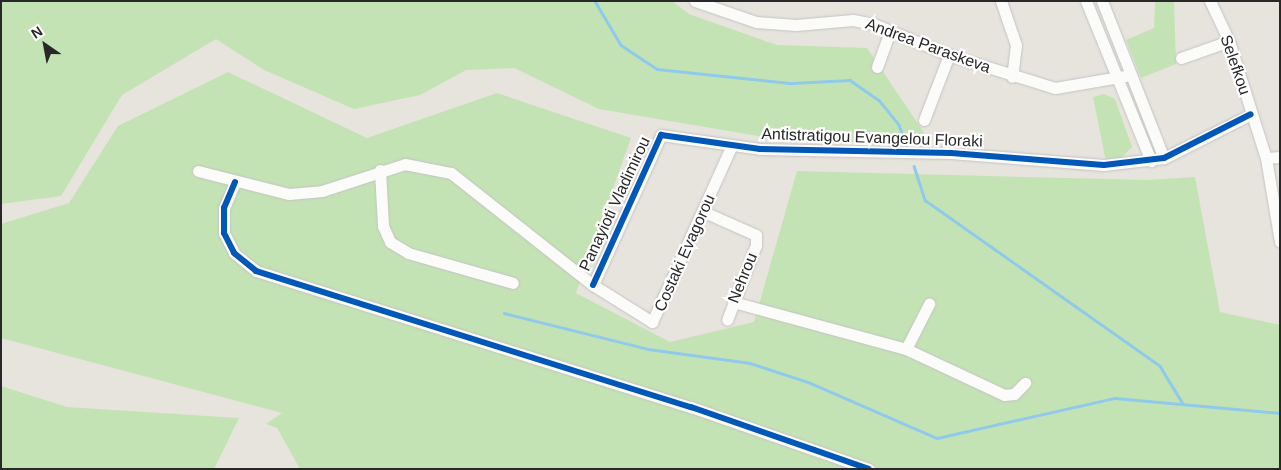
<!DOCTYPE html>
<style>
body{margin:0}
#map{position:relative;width:1281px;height:470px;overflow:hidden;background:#e7e4dd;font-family:Helvetica,sans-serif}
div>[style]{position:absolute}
.green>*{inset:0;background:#c4e3b5}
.stream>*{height:2.5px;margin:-1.25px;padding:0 1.25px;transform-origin:1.25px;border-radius:1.25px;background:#90caea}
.roads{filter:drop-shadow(0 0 1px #c4c3c3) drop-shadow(0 0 1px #c4c3c3)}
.minor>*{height:11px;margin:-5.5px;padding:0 5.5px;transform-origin:5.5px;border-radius:5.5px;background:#fbfbfa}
.cycleway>*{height:6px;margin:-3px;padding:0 3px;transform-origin:3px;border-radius:3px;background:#0057b8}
span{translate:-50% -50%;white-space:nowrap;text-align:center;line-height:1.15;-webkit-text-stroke:4.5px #fff;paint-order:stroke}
.street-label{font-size:16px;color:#282828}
.frame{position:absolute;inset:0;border:2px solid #282828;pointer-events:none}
.north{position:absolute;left:20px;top:20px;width:50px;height:50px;-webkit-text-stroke:4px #fff;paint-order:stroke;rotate:327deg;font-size:14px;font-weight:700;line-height:20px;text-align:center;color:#282828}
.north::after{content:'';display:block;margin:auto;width:18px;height:22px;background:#282828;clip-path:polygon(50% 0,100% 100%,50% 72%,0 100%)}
</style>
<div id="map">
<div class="green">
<div style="clip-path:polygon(1px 1px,672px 1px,689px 14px,777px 45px,867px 48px,931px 143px,788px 141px,599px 109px,514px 68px,466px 70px,420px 95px,354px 109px,264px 70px,216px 39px,122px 95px,61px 196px,1px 204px)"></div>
<div style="clip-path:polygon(1155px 1px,1174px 1px,1176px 64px,1141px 78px,1126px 40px,1154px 28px)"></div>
<div style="clip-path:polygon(228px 72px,367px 138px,497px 93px,631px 138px,576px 293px,670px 342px,754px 322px,797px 171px,1147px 180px,1195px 177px,1220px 312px,1280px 325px,1280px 469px,300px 469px,277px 428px,266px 424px,282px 413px,1px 338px,1px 224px,69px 203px,118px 126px)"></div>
<div style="clip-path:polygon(1104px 94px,1115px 99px,1132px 147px,1119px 160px,1106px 162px,1093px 97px)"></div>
<div style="clip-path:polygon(1px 386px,67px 407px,239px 418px,214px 469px,1px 469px)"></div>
</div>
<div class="stream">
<div style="left:595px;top:1px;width:51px;rotate:59.4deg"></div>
<div style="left:621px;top:45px;width:43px;rotate:33.7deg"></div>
<div style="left:657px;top:69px;width:135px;rotate:6deg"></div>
<div style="left:791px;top:83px;width:59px;rotate:-2.9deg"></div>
<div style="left:850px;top:80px;width:35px;rotate:35deg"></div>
<div style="left:879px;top:100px;width:32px;rotate:51deg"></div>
<div style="left:899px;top:125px;width:23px;rotate:70deg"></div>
<div style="left:914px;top:166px;width:36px;rotate:72deg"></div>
<div style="left:925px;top:200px;width:288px;rotate:35.2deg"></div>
<div style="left:1160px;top:366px;width:42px;rotate:58.6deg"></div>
<div style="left:504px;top:313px;width:148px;rotate:14deg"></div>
<div style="left:648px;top:349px;width:103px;rotate:7.8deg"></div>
<div style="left:750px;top:363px;width:61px;rotate:18.1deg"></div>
<div style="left:808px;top:382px;width:141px;rotate:23.5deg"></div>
<div style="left:937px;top:438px;width:182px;rotate:-12.7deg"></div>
<div style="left:1115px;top:398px;width:166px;rotate:5.2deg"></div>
</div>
<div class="roads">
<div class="minor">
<div style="left:695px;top:1px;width:65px;rotate:19deg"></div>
<div style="left:756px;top:22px;width:40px;rotate:4.3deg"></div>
<div style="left:796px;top:25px;width:57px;rotate:-5deg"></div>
<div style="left:853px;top:20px;width:21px;rotate:11deg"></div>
<div style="left:874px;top:24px;width:81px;rotate:22.5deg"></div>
<div style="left:949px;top:55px;width:111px;rotate:17.3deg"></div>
<div style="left:1055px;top:88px;width:77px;rotate:-9.7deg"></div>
<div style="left:1001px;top:1px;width:46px;rotate:71.2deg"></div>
<div style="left:1016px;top:45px;width:32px;rotate:97deg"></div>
<div style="left:1086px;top:1px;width:173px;rotate:67.9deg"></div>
<div style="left:1102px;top:1px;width:169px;rotate:68.5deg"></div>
<div style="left:1210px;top:1px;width:44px;rotate:64.6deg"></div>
<div style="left:1229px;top:41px;width:123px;rotate:72.5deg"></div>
<div style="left:1266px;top:158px;width:85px;rotate:80.5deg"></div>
<div style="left:1181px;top:58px;width:51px;rotate:-19.5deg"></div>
<div style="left:877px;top:67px;width:38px;rotate:-70deg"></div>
<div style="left:924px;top:120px;width:70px;rotate:-69deg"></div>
<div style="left:1266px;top:158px;width:14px;rotate:-4deg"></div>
<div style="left:380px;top:170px;width:56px;rotate:86.9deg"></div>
<div style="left:383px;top:226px;width:17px;rotate:66deg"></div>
<div style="left:390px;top:242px;width:21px;rotate:31deg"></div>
<div style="left:408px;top:253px;width:109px;rotate:15.9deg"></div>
<div style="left:198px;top:171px;width:94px;rotate:14.2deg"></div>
<div style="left:289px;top:194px;width:33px;rotate:-5deg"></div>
<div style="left:322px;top:191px;width:87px;rotate:-18deg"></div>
<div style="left:405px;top:164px;width:47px;rotate:11.1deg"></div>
<div style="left:451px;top:173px;width:181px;rotate:38.3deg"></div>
<div style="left:593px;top:285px;width:70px;rotate:32.1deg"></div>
<div style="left:652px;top:322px;width:194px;rotate:-65.7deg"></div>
<div style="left:235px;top:182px;width:28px;rotate:113deg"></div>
<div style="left:224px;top:208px;width:25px;rotate:90deg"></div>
<div style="left:224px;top:233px;width:22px;rotate:63deg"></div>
<div style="left:234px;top:253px;width:28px;rotate:39deg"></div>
<div style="left:256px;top:271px;width:456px;rotate:17.4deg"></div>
<div style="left:691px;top:407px;width:188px;rotate:19.2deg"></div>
<div style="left:704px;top:212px;width:57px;rotate:23.9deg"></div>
<div style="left:756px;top:235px;width:10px;rotate:90deg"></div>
<div style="left:756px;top:245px;width:80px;rotate:111.1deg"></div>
<div style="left:593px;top:285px;width:165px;rotate:-65.6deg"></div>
<div style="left:661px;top:135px;width:100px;rotate:8deg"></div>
<div style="left:760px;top:149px;width:191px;rotate:1.2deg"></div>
<div style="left:951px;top:153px;width:153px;rotate:4.5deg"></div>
<div style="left:1104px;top:165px;width:60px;rotate:-6.7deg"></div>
<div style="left:1164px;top:158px;width:97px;rotate:-26.8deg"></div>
<div style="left:733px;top:302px;width:179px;rotate:15.2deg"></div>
<div style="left:906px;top:349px;width:108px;rotate:25.1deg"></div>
<div style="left:1004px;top:395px;width:10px;rotate:-6deg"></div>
<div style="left:1014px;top:394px;width:16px;rotate:-45deg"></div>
<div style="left:906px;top:349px;width:51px;rotate:-62.9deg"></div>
</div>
</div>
<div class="cycleway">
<div style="left:235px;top:182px;width:28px;rotate:113deg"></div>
<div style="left:224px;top:208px;width:25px;rotate:90deg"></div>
<div style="left:224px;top:233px;width:22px;rotate:63deg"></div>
<div style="left:234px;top:253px;width:28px;rotate:39deg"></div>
<div style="left:256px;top:271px;width:456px;rotate:17.4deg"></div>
<div style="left:691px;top:407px;width:188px;rotate:19.2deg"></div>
<div style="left:593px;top:285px;width:165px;rotate:-65.6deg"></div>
<div style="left:661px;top:135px;width:100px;rotate:8deg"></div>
<div style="left:760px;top:149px;width:191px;rotate:1.2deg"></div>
<div style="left:951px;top:153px;width:153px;rotate:4.5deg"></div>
<div style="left:1104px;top:165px;width:60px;rotate:-6.7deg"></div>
<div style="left:1164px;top:158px;width:97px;rotate:-26.8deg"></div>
</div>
<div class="street-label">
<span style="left:928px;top:46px;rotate:20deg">Andrea Paraskeva</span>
<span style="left:1235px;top:65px;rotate:71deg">Selefkou</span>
<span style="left:872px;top:138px;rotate:2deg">Antistratigou Evangelou Floraki</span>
<span style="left:615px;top:204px;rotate:-65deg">Panayioti Vladimirou</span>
<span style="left:685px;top:253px;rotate:-66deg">Costaki Evagorou</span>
<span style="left:743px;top:278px;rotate:-68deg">Nehrou</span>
</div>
<div class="frame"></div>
<div class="north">N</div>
</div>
